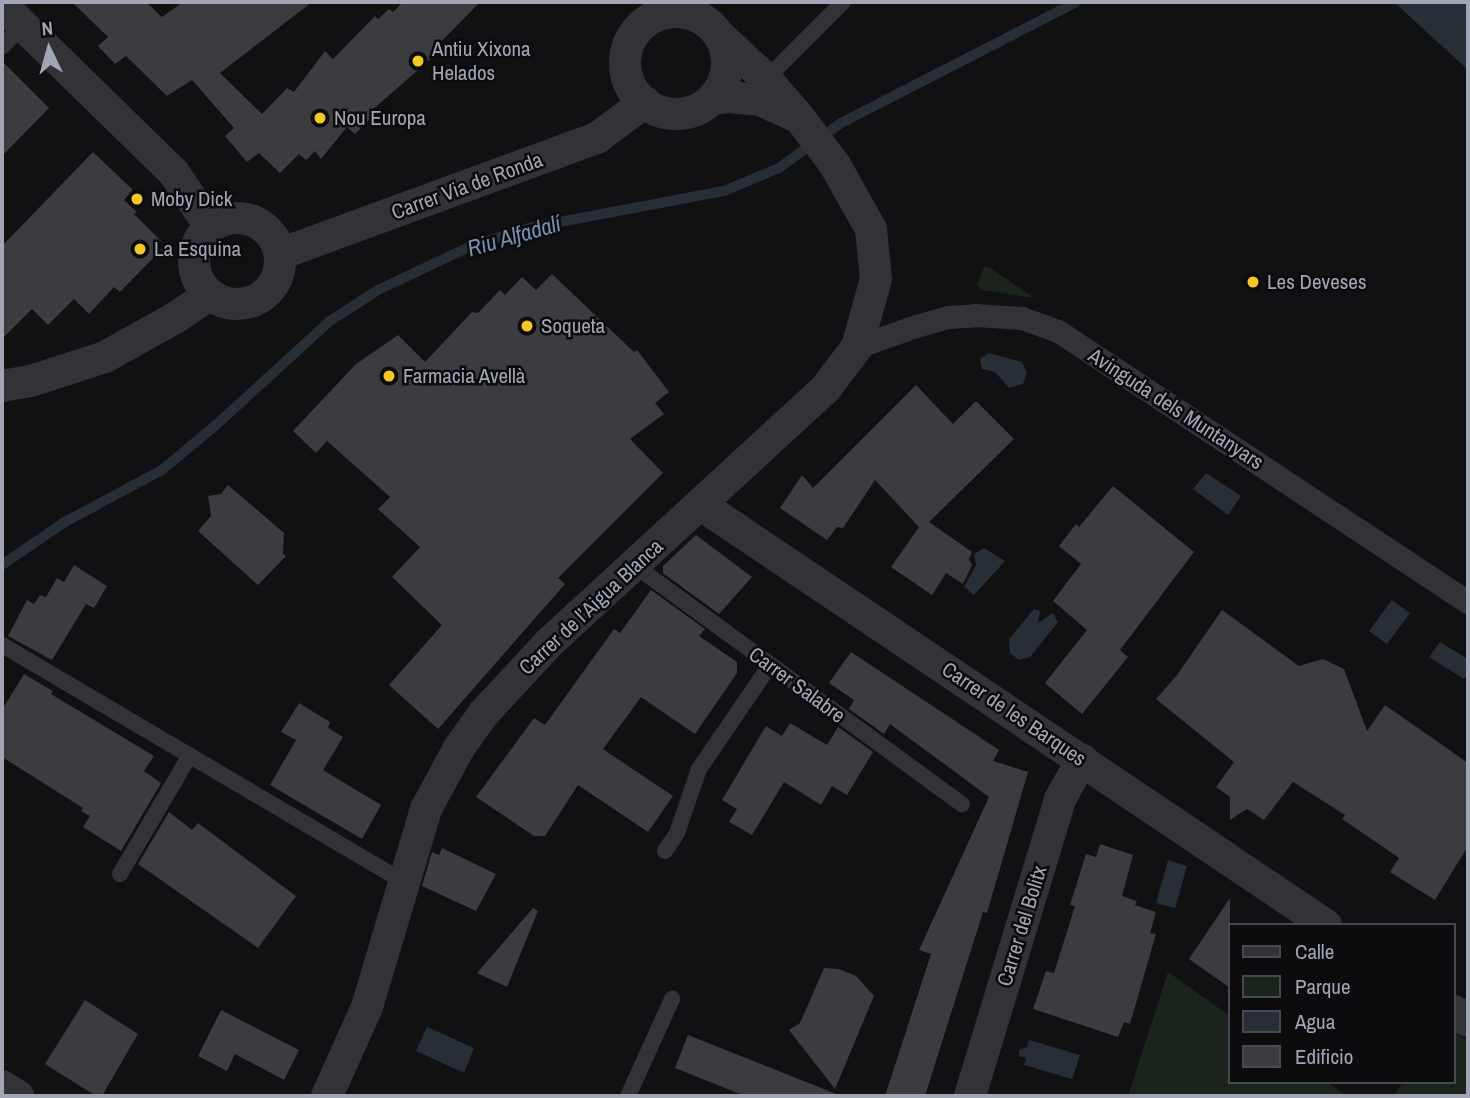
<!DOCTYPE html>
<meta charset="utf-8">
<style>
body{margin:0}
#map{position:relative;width:1470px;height:1098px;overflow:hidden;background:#111113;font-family:"Archivo Narrow",sans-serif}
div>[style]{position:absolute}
.green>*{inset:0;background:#1b231d}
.water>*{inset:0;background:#282e36}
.stream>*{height:10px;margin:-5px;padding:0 5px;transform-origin:5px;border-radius:5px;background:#282e36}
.building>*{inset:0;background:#3b3b40}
.service>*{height:16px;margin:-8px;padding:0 8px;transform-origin:8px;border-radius:8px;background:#323238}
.pedestrian>*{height:23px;margin:-11.5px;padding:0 11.5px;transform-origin:11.5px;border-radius:11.5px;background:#323238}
.minor>*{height:32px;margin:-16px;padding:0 16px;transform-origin:16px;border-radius:16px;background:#323238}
.minor>.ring{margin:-16px;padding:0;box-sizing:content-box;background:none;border:32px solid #323238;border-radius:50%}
.dots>*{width:19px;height:19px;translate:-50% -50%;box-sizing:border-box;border:4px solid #0c0c0e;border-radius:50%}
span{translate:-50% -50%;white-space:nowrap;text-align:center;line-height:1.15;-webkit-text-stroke:5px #0c0c0e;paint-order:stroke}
.poi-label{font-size:21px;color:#a2a6b4}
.left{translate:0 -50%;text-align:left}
.street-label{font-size:21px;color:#a2a6b4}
.water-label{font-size:23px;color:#7890b0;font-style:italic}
.frame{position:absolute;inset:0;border:4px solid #a2a6b4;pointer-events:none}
.legend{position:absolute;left:1228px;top:923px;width:228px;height:161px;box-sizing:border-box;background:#0c0c0e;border:2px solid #484a50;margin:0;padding:9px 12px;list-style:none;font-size:21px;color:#a2a6b4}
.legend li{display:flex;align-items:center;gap:14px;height:35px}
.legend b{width:35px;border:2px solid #484a50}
.north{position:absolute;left:14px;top:14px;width:70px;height:70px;-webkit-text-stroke:5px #0c0c0e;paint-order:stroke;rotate:355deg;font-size:19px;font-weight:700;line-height:28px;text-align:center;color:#a2a6b4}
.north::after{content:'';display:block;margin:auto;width:24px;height:32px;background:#a2a6b4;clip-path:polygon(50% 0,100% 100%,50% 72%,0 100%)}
</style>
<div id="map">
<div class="green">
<div style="clip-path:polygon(984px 267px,989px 267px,1034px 298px,981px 290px,977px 284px)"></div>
<div style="clip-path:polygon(1168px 972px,1230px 1016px,1230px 1082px,1327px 1082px,1347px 1096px,1128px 1096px)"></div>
<div style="clip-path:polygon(1454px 1032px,1468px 1041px,1468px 1096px,1394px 1096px,1403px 1082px,1454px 1082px)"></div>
</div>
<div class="water">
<div style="clip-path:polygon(1394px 2px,1468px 2px,1468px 70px)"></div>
<div style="clip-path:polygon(989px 353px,1022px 362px,1027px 373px,1023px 384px,1009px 388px,995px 372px,982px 369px,980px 359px)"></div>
<div style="clip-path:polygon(1206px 473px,1241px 496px,1228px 515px,1193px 489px)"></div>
<div style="clip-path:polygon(984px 548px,1005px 561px,974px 595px,964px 587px,976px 565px,974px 554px)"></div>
<div style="clip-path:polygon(1392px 600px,1410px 613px,1387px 644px,1369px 631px)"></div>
<div style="clip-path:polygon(1034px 609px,1040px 611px,1038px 623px,1053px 613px,1058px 622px,1030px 657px,1019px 660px,1010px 653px,1009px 639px)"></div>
<div style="clip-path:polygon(1440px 642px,1468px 659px,1468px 673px,1464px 679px,1429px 657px)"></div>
<div style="clip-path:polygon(1168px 860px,1187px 866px,1175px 908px,1156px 903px)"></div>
<div style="clip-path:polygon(427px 1027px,474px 1048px,464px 1073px,416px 1051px)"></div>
<div style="clip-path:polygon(1029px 1040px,1080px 1055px,1072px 1079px,1024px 1065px,1026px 1058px,1019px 1056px,1019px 1050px,1027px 1047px)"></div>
</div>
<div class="stream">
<div style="left:2px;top:565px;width:74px;rotate:-34.5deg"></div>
<div style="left:63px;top:523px;width:112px;rotate:-28.2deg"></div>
<div style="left:162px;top:470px;width:70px;rotate:-39.8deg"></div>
<div style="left:216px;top:425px;width:154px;rotate:-42.4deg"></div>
<div style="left:330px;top:321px;width:57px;rotate:-32.9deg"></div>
<div style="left:378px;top:290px;width:103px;rotate:-25.3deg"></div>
<div style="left:471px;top:246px;width:65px;rotate:-17deg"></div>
<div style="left:533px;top:227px;width:194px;rotate:-10.7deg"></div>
<div style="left:724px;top:191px;width:60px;rotate:-22.7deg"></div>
<div style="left:779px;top:168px;width:77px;rotate:-36deg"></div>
<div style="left:841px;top:123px;width:264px;rotate:-27.2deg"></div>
</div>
<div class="building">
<div style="clip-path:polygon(72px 2px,146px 2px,162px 17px,183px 2px,312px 2px,220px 73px,262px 114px,287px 88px,294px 92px,325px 51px,333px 59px,375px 16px,378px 19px,389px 9px,393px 12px,403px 2px,480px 2px,431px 52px,434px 56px,371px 111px,374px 115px,355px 134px,347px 127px,321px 159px,315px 151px,306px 160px,299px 154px,280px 173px,259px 153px,247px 162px,225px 136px,234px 128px,192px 80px,167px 96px,126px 56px,115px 64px,98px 46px,108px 37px)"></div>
<div style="clip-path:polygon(2px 61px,49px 108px,2px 156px)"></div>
<div style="clip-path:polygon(93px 152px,133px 190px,124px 200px,137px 212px,134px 214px,161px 241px,157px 245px,161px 250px,120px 292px,114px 287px,89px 314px,74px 299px,48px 325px,32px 309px,2px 339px,2px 246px)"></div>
<div style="clip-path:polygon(552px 274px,634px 352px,637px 350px,669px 392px,655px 403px,664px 414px,630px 439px,663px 473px,558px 578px,565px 584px,438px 729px,389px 685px,442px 625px,392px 577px,420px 547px,378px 509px,390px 497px,327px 441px,316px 453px,293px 431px,356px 364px,398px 335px,425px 362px,472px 312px,478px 313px,500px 290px,505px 295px,522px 277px,536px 290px)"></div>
<div style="clip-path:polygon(916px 385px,953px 424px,976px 401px,1014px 439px,929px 522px,972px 552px,969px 559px,972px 565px,963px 584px,946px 573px,932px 595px,891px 567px,919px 527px,875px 480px,843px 528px,837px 527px,827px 540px,780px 508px,802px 475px,813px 488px)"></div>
<div style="clip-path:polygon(228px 485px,284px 533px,283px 554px,286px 556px,258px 585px,198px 531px,211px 516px,208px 496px,221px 494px)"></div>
<div style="clip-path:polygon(1113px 486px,1194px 552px,1120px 650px,1128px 657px,1082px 714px,1045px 683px,1087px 630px,1053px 601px,1081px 564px,1059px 546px,1076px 524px,1079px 527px)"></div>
<div style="clip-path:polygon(696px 535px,752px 577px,719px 614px,663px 573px,663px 566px)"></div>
<div style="clip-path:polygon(74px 565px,107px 586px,94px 608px,86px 604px,52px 660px,8px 636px,27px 600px,34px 604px,40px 595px,46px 597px,57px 578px,64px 582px)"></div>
<div style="clip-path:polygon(651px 590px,705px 629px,699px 636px,737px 662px,737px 673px,695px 734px,641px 697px,603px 749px,673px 796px,648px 832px,578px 785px,545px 836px,534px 836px,476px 797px,534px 718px,545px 725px,614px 629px,620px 633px)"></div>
<div style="clip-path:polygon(1222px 610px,1299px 666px,1323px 659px,1344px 669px,1367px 731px,1385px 705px,1468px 763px,1468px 846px,1435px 900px,1390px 872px,1399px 858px,1342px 819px,1345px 815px,1293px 782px,1264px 820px,1247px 809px,1230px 820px,1230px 797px,1216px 787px,1234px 762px,1156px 699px,1177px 675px)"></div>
<div style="clip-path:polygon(851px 652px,999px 750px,993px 761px,1028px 772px,987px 913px,983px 912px,925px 1096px,885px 1096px,931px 954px,919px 950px,989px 797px,890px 724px,884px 734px,849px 709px,854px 700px,829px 683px)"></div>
<div style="clip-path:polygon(24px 674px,53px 691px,51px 694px,154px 756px,144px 771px,161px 783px,121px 851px,83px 827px,90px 816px,81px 811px,83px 808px,2px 757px,2px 710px)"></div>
<div style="clip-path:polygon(299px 703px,330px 722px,328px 728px,343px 737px,323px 770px,381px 805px,362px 839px,270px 785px,296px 740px,281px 732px)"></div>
<div style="clip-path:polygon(790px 723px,827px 745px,838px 727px,873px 752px,847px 795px,832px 786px,821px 805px,784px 782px,752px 835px,729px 822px,737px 809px,722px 800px,766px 726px,782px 736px)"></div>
<div style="clip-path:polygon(169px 812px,192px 830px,198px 823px,296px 896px,258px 948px,138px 864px)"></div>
<div style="clip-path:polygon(1100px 844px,1133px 855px,1122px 896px,1137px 901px,1135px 905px,1156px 912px,1150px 933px,1156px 934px,1130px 1024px,1124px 1022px,1118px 1037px,1033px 1009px,1046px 971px,1054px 973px,1075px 906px,1070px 905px,1086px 854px,1096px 857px)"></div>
<div style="clip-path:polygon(442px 848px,496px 874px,476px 911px,422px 886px,432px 852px,439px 855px)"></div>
<div style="clip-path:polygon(1230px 898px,1230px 988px,1189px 959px)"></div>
<div style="clip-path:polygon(533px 908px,538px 911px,507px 987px,477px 973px)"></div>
<div style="clip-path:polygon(824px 968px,839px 969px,856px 976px,874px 996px,835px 1089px,789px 1030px,800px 1023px)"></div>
<div style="clip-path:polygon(85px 1000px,138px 1034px,102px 1096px,96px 1096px,45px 1064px)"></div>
<div style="clip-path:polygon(221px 1010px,299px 1050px,284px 1080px,235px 1054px,227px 1071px,198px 1056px)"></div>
<div style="clip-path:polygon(688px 1035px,839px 1095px,839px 1096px,745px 1096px,675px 1068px)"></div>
</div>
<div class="service">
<div style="left:2px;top:47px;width:29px;rotate:-46deg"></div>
<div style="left:763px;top:82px;width:113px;rotate:-45deg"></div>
<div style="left:634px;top:565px;width:406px;rotate:36.1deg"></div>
<div style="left:2px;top:645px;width:468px;rotate:30.5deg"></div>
<div style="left:665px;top:851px;width:22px;rotate:-56deg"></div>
<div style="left:677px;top:833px;width:68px;rotate:-71deg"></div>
<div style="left:699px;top:769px;width:126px;rotate:-55.7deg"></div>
<div style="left:120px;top:874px;width:138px;rotate:-59.5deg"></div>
<div style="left:628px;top:1096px;width:107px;rotate:-65.6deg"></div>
</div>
<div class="pedestrian">
<div style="left:857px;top:347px;width:59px;rotate:-19.7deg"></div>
<div style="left:913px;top:327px;width:37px;rotate:-16deg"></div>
<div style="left:949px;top:317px;width:26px;rotate:-4deg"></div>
<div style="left:975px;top:315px;width:47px;rotate:3.7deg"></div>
<div style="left:1022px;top:318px;width:38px;rotate:20deg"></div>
<div style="left:1058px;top:331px;width:491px;rotate:33.5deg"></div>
</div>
<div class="minor">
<div style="left:2px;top:5px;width:240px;rotate:44.3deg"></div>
<div style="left:174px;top:173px;width:64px;rotate:55.8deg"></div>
<div class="ring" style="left:625px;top:12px;width:70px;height:70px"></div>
<div style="left:713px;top:99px;width:17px;rotate:-7deg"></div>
<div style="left:730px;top:97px;width:30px;rotate:6deg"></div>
<div style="left:760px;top:100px;width:37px;rotate:24deg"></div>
<div class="ring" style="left:194px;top:218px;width:54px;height:54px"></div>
<div style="left:280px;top:254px;width:338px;rotate:-20.1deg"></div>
<div style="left:597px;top:138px;width:60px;rotate:-36.9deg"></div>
<div style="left:2px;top:386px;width:29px;rotate:-10deg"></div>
<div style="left:31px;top:381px;width:78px;rotate:-18deg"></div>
<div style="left:105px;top:357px;width:80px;rotate:-29.1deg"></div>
<div style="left:175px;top:318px;width:41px;rotate:-34.1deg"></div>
<div style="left:701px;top:505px;width:753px;rotate:33.9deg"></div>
<div style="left:1454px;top:1011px;width:17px;rotate:36deg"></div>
<div style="left:2px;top:1086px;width:19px;rotate:32deg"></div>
<div style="left:327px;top:1096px;width:98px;rotate:-65.8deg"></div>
<div style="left:367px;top:1007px;width:207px;rotate:-73.4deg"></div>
<div style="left:426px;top:809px;width:69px;rotate:-61.6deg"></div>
<div style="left:459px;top:748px;width:43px;rotate:-54.5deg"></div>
<div style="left:484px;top:713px;width:97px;rotate:-47.1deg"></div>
<div style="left:550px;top:642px;width:375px;rotate:-42.6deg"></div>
<div style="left:826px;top:388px;width:51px;rotate:-52.9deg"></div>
<div style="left:857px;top:347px;width:71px;rotate:-74.4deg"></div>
<div style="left:876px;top:279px;width:50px;rotate:-95.7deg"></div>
<div style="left:871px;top:229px;width:73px;rotate:-119.4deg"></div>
<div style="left:835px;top:165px;width:60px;rotate:-126.9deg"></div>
<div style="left:799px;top:117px;width:50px;rotate:-131deg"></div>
<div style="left:766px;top:79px;width:64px;rotate:-136.9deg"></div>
<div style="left:970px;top:1096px;width:310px;rotate:-73.1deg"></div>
<div style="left:1060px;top:799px;width:45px;rotate:-60.6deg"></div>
</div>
<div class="dots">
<div style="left:418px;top:61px;background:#f4c627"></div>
<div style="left:320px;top:118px;background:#f4c627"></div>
<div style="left:137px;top:199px;background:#f4c627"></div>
<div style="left:140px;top:249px;background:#f4c627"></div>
<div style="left:1253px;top:282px;background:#f4c627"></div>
<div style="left:527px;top:326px;background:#f4c627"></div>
<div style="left:389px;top:376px;background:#f4c627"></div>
</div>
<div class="poi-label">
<span class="left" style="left:432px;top:61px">Antiu Xixona<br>Helados</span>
<span class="left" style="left:334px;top:118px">Nou Europa</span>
<span class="left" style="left:151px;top:199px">Moby Dick</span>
<span class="left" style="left:154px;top:249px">La Esquina</span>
<span class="left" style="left:1267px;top:282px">Les Deveses</span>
<span class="left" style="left:541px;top:326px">Soqueta</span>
<span class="left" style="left:403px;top:376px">Farmacia Avellà</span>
</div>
<div class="street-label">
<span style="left:467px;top:186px;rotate:-20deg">Carrer Via de Ronda</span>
<span style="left:1176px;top:409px;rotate:33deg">Avinguda dels Muntanyars</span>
<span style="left:591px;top:607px;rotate:-43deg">Carrer de l’Aigua Blanca</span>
<span style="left:797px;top:685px;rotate:36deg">Carrer Salabre</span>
<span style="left:1014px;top:714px;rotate:34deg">Carrer de les Barques</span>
<span style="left:1022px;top:926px;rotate:-73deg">Carrer del Bolitx</span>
</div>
<div class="water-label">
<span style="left:514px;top:236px;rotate:-16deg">Riu Alfadalí</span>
</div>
<div class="frame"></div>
<ul class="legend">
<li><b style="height:9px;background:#323238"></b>Calle</li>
<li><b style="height:19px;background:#1b231d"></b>Parque</li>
<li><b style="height:19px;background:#282e36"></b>Agua</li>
<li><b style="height:19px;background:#3b3b40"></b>Edificio</li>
</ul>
<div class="north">N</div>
</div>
